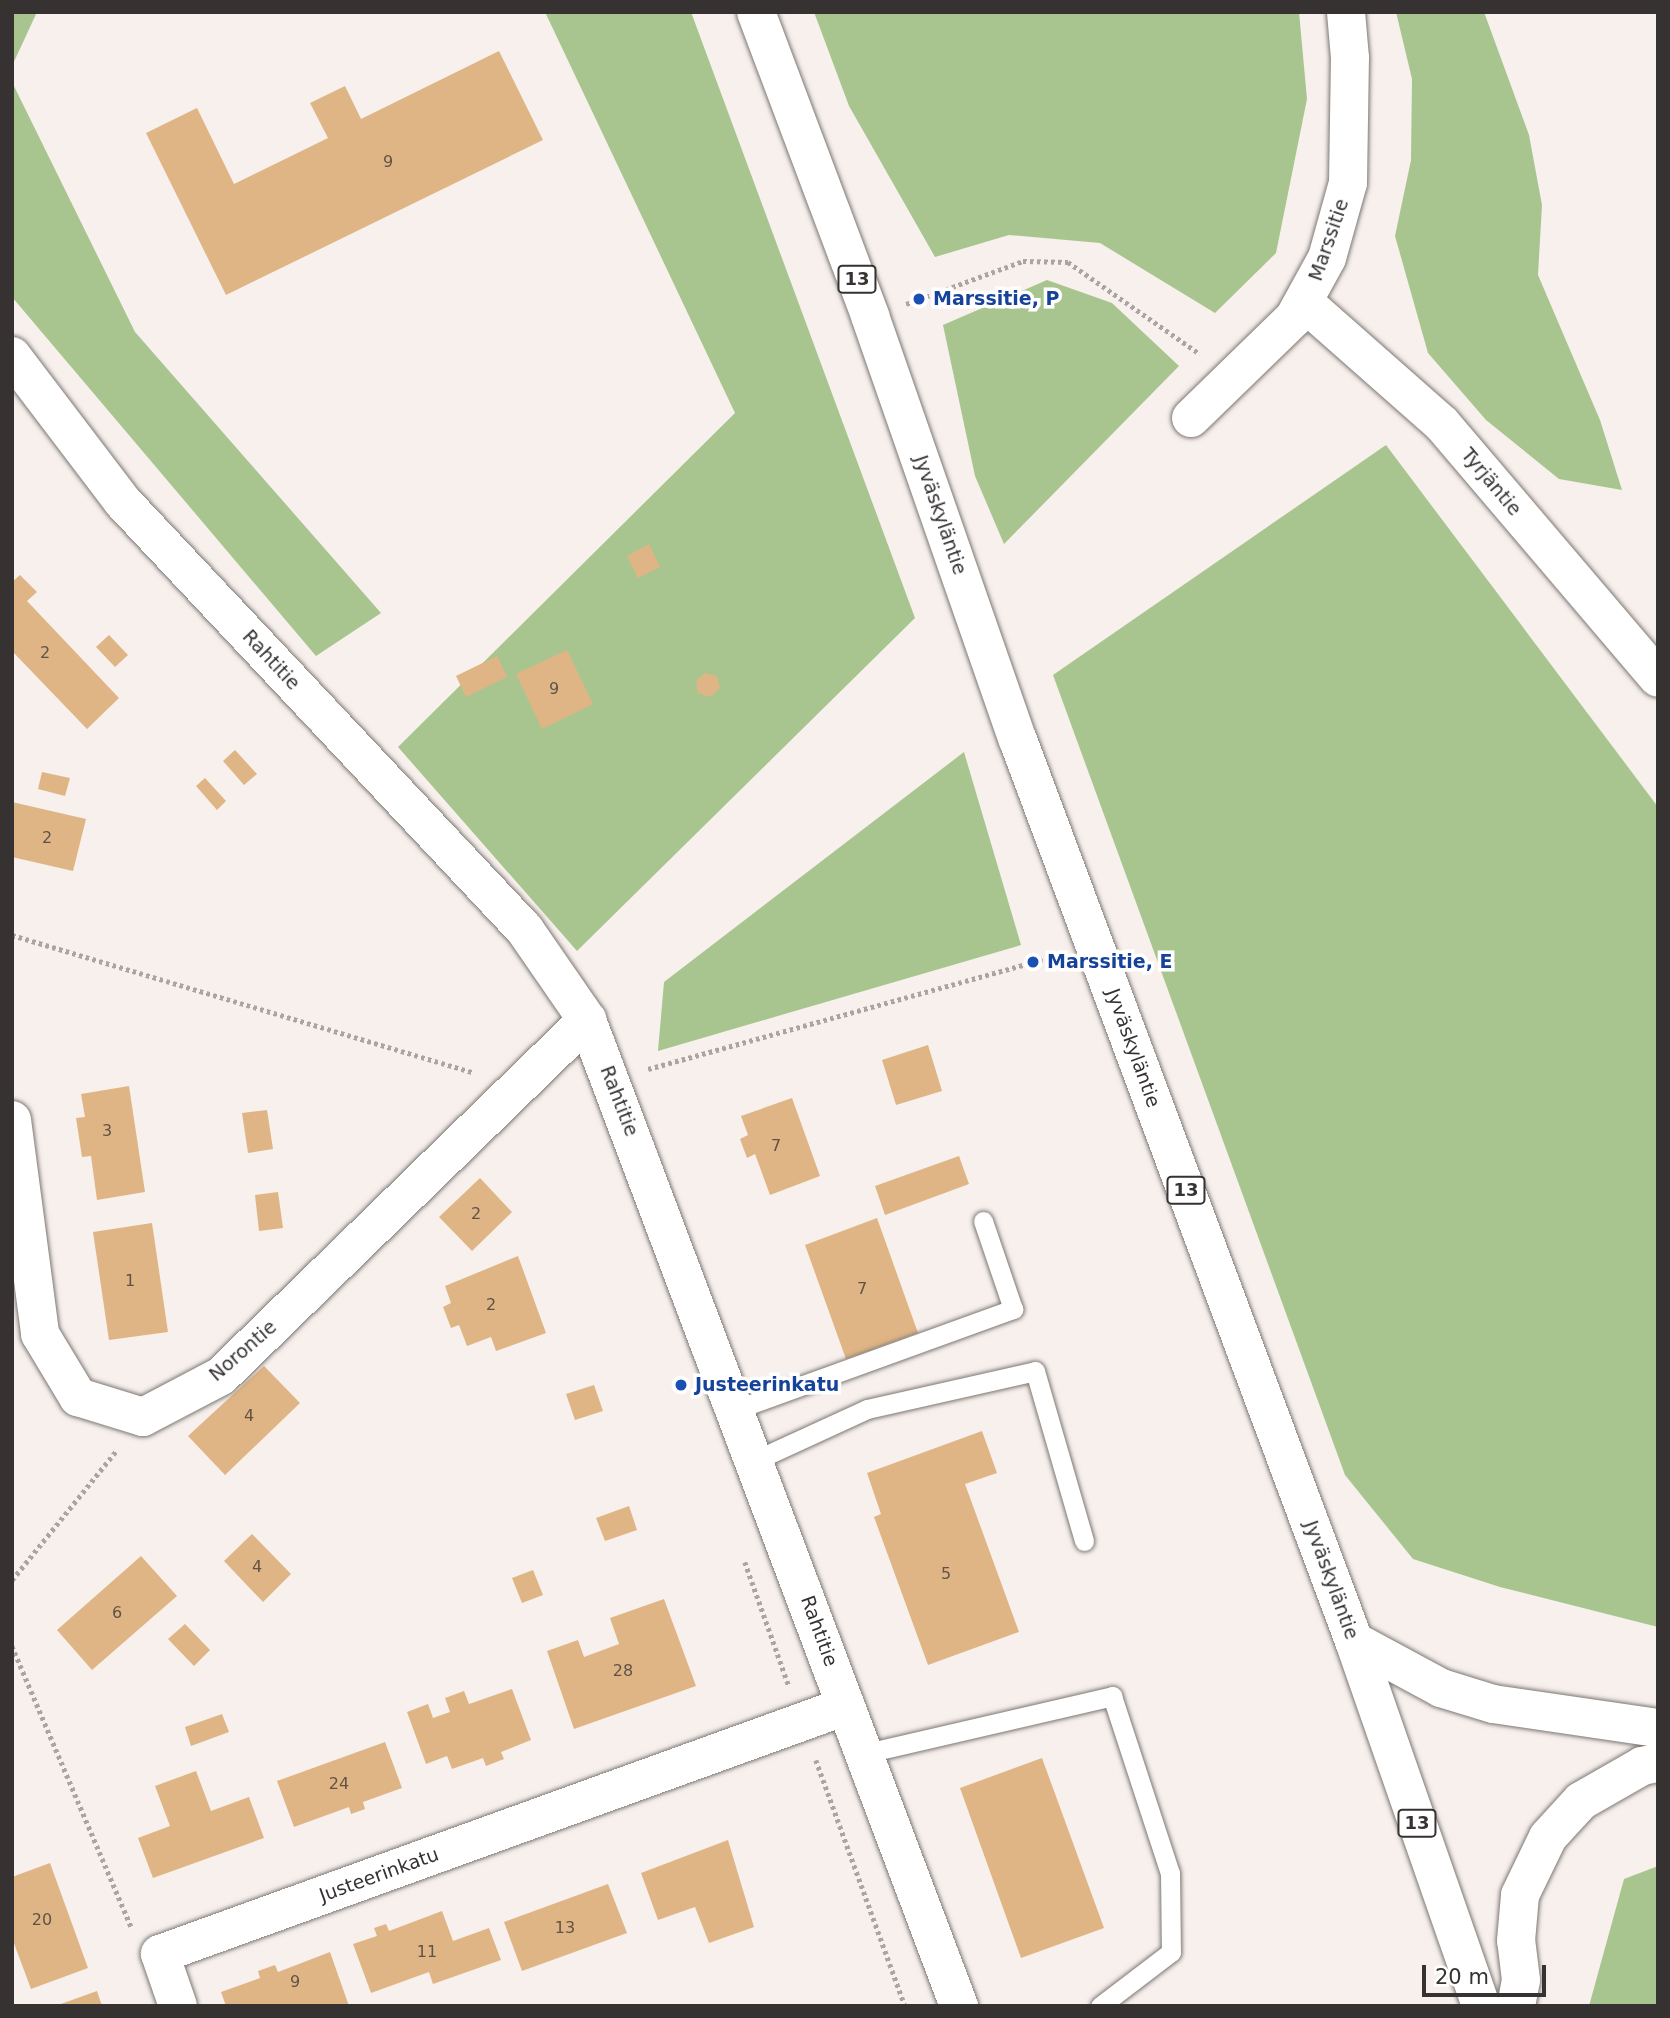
<!DOCTYPE html>
<meta charset="utf-8">
<style>
body{margin:0}
#map{position:relative;width:1670px;height:2018px;overflow:hidden;background:#f7f0ec;font-family:"DejaVu Sans",sans-serif}
div>[style]{position:absolute}
.forest>*{inset:0;background:#a9c58f}
.building>*{inset:0;background:#e0b585}
.path>*{height:4.5px;margin-top:-2.25px;transform-origin:0;background:repeating-linear-gradient(90deg,#aaa5a2 0 3.5px,transparent 0 7px)}
.roads{filter:drop-shadow(0 0 2px #7d7773) drop-shadow(0 0 2px #7d7773)}
.service>*{height:19px;margin:-9.5px;padding:0 9.5px;transform-origin:9.5px;border-radius:9.5px;background:#fff}
.minor>*{height:38px;margin:-19px;padding:0 19px;transform-origin:19px;border-radius:19px;background:#fff}
.trunk>*{height:38px;margin:-19px;padding:0 19px;transform-origin:19px;border-radius:19px;background:#fff}
.dots>*{width:19px;height:19px;translate:-50% -50%;box-sizing:border-box;border:4px solid #fff;border-radius:50%}
span{translate:-50% -50%;white-space:nowrap;text-align:center;line-height:1.15;-webkit-text-stroke:7px #fff;paint-order:stroke}
.number-label{font-size:16px;color:#605346}
.number-label span{-webkit-text-stroke-width:0}
.shield-label span{padding:2px 5px;background:#fff;border:2px solid;border-radius:5px;-webkit-text-stroke-width:0}
.shield-label{font-size:18px;color:#353231;font-weight:700}
.street-label{font-size:19px;color:#353231}
.transit-label{font-size:19px;color:#164399;font-weight:700}
.left{translate:0 -50%;text-align:left}
.frame{position:absolute;inset:0;border:14px solid #353231;pointer-events:none}
.scale{position:absolute;left:1422px;top:1965px;width:124px;height:32px;box-sizing:border-box;border:4px solid #353231;border-top:0;padding-left:9px;font-size:21px;line-height:24px;white-space:nowrap;color:#353231;-webkit-text-stroke:5px #fff;paint-order:stroke}
</style>
<div id="map">
<div class="forest">
<div style="clip-path:polygon(12px 12px,37px 12px,12px 66px)"></div>
<div style="clip-path:polygon(545px 12px,691px 12px,915px 618px,577px 951px,398px 747px,735px 413px)"></div>
<div style="clip-path:polygon(814px 12px,1299px 12px,1307px 99px,1276px 253px,1215px 313px,1100px 243px,1009px 235px,935px 257px,849px 106px)"></div>
<div style="clip-path:polygon(1396px 12px,1484px 12px,1529px 135px,1542px 205px,1538px 275px,1600px 420px,1622px 490px,1559px 479px,1486px 420px,1428px 353px,1395px 236px,1411px 160px,1412px 79px)"></div>
<div style="clip-path:polygon(12px 82px,135px 332px,381px 613px,316px 656px,12px 297px)"></div>
<div style="clip-path:polygon(1047px 280px,1112px 303px,1179px 366px,1004px 544px,975px 476px,943px 325px)"></div>
<div style="clip-path:polygon(1386px 445px,1658px 807px,1658px 1627px,1500px 1587px,1413px 1559px,1345px 1475px,1053px 675px)"></div>
<div style="clip-path:polygon(964px 752px,1021px 945px,658px 1051px,664px 982px)"></div>
<div style="clip-path:polygon(1658px 1866px,1658px 2006px,1589px 2006px,1624px 1879px)"></div>
</div>
<div class="building">
<div style="clip-path:polygon(499px 51px,543px 140px,226px 295px,146px 133px,197px 108px,234px 184px,328px 138px,310px 103px,345px 86px,361px 119px)"></div>
<div style="clip-path:polygon(649px 544px,660px 567px,638px 578px,627px 556px)"></div>
<div style="clip-path:polygon(20px 575px,37px 592px,27px 601px,119px 698px,87px 729px,12px 651px,12px 582px)"></div>
<div style="clip-path:polygon(109px 635px,128px 655px,115px 667px,96px 647px)"></div>
<div style="clip-path:polygon(567px 650px,593px 704px,542px 729px,516px 674px)"></div>
<div style="clip-path:polygon(497px 656px,507px 677px,466px 697px,456px 676px)"></div>
<div style="clip-path:polygon(705px 673px,717px 676px,720px 688px,710px 697px,698px 693px,696px 681px)"></div>
<div style="clip-path:polygon(235px 750px,257px 774px,244px 785px,223px 761px)"></div>
<div style="clip-path:polygon(42px 772px,70px 778px,65px 796px,38px 789px)"></div>
<div style="clip-path:polygon(205px 778px,226px 801px,217px 810px,196px 786px)"></div>
<div style="clip-path:polygon(12px 802px,86px 819px,73px 871px,12px 857px)"></div>
<div style="clip-path:polygon(928px 1045px,942px 1091px,896px 1105px,882px 1060px)"></div>
<div style="clip-path:polygon(129px 1086px,145px 1192px,97px 1200px,91px 1156px,82px 1157px,76px 1118px,85px 1117px,81px 1094px)"></div>
<div style="clip-path:polygon(792px 1098px,820px 1176px,770px 1195px,755px 1154px,747px 1158px,740px 1139px,748px 1135px,741px 1116px)"></div>
<div style="clip-path:polygon(267px 1110px,273px 1149px,248px 1153px,242px 1113px)"></div>
<div style="clip-path:polygon(959px 1156px,969px 1184px,885px 1215px,875px 1186px)"></div>
<div style="clip-path:polygon(480px 1178px,512px 1212px,472px 1251px,439px 1217px)"></div>
<div style="clip-path:polygon(278px 1192px,283px 1228px,259px 1231px,255px 1195px)"></div>
<div style="clip-path:polygon(877px 1218px,918px 1333px,846px 1359px,805px 1245px)"></div>
<div style="clip-path:polygon(152px 1223px,168px 1332px,109px 1340px,93px 1232px)"></div>
<div style="clip-path:polygon(518px 1256px,546px 1333px,496px 1351px,491px 1337px,467px 1346px,459px 1325px,451px 1328px,443px 1307px,451px 1303px,445px 1286px)"></div>
<div style="clip-path:polygon(264px 1366px,300px 1403px,225px 1475px,188px 1436px)"></div>
<div style="clip-path:polygon(594px 1385px,603px 1411px,575px 1420px,566px 1394px)"></div>
<div style="clip-path:polygon(982px 1431px,997px 1473px,965px 1484px,1019px 1632px,928px 1665px,874px 1517px,881px 1514px,867px 1473px)"></div>
<div style="clip-path:polygon(629px 1506px,637px 1530px,605px 1541px,596px 1518px)"></div>
<div style="clip-path:polygon(252px 1534px,291px 1574px,263px 1602px,224px 1561px)"></div>
<div style="clip-path:polygon(141px 1556px,177px 1596px,92px 1670px,57px 1630px)"></div>
<div style="clip-path:polygon(533px 1570px,543px 1595px,522px 1603px,512px 1578px)"></div>
<div style="clip-path:polygon(664px 1599px,696px 1686px,574px 1729px,547px 1651px,578px 1640px,584px 1657px,619px 1644px,610px 1618px)"></div>
<div style="clip-path:polygon(185px 1624px,210px 1650px,194px 1666px,168px 1639px)"></div>
<div style="clip-path:polygon(512px 1689px,531px 1740px,501px 1752px,504px 1759px,486px 1766px,483px 1758px,452px 1769px,447px 1756px,426px 1764px,407px 1712px,428px 1704px,433px 1718px,450px 1712px,445px 1698px,464px 1691px,469px 1704px)"></div>
<div style="clip-path:polygon(222px 1714px,229px 1732px,191px 1746px,185px 1727px)"></div>
<div style="clip-path:polygon(385px 1742px,402px 1788px,363px 1802px,365px 1809px,351px 1814px,349px 1807px,294px 1827px,277px 1781px)"></div>
<div style="clip-path:polygon(1042px 1758px,1104px 1928px,1021px 1958px,960px 1788px)"></div>
<div style="clip-path:polygon(196px 1771px,211px 1811px,249px 1797px,264px 1838px,153px 1878px,138px 1838px,170px 1826px,155px 1786px)"></div>
<div style="clip-path:polygon(728px 1840px,754px 1927px,709px 1943px,695px 1907px,658px 1920px,641px 1873px)"></div>
<div style="clip-path:polygon(50px 1863px,88px 1968px,31px 1989px,12px 1938px,12px 1877px)"></div>
<div style="clip-path:polygon(608px 1884px,627px 1933px,522px 1971px,504px 1922px)"></div>
<div style="clip-path:polygon(442px 1911px,453px 1941px,489px 1928px,501px 1960px,433px 1984px,429px 1972px,371px 1993px,353px 1944px,377px 1936px,374px 1928px,386px 1924px,389px 1931px)"></div>
<div style="clip-path:polygon(330px 1952px,349px 2006px,226px 2006px,221px 1992px,260px 1978px,258px 1971px,275px 1965px,278px 1972px)"></div>
<div style="clip-path:polygon(97px 1991px,102px 2006px,58px 2006px,58px 2005px)"></div>
</div>
<div class="path">
<div style="left:906px;top:304px;width:125px;rotate:-20.2deg"></div>
<div style="left:1023px;top:261px;width:45px;rotate:1.3deg"></div>
<div style="left:1068px;top:262px;width:161px;rotate:34.9deg"></div>
<div style="left:12px;top:935px;width:482px;rotate:16.6deg"></div>
<div style="left:648px;top:1069px;width:422px;rotate:-15.5deg"></div>
<div style="left:745px;top:1562px;width:132px;rotate:70.5deg"></div>
<div style="left:12px;top:1580px;width:167px;rotate:-51.1deg"></div>
<div style="left:12px;top:1646px;width:305px;rotate:67deg"></div>
<div style="left:816px;top:1760px;width:262px;rotate:70.1deg"></div>
</div>
<div class="roads">
<div class="service">
<div style="left:737px;top:1409px;width:294px;rotate:-19.9deg"></div>
<div style="left:1013px;top:1309px;width:93px;rotate:-108.8deg"></div>
<div style="left:756px;top:1460px;width:122px;rotate:-24.7deg"></div>
<div style="left:867px;top:1409px;width:172px;rotate:-12.7deg"></div>
<div style="left:1035px;top:1371px;width:177px;rotate:73.9deg"></div>
<div style="left:866px;top:1753px;width:253px;rotate:-13deg"></div>
<div style="left:1112px;top:1696px;width:186px;rotate:71.9deg"></div>
<div style="left:1170px;top:1873px;width:79px;rotate:89.3deg"></div>
<div style="left:1171px;top:1952px;width:89px;rotate:142.7deg"></div>
</div>
<div class="minor">
<div style="left:1306px;top:304px;width:181px;rotate:41.4deg"></div>
<div style="left:1442px;top:424px;width:333px;rotate:49.6deg"></div>
<div style="left:12px;top:356px;width:182px;rotate:52.8deg"></div>
<div style="left:122px;top:501px;width:589px;rotate:46.79deg"></div>
<div style="left:525px;top:930px;width:109px;rotate:55.4deg"></div>
<div style="left:587px;top:1020px;width:1054px;rotate:69.33deg"></div>
<div style="left:1191px;top:418px;width:144px;rotate:-44.2deg"></div>
<div style="left:1294px;top:318px;width:68px;rotate:-61.2deg"></div>
<div style="left:1327px;top:258px;width:78px;rotate:-74.4deg"></div>
<div style="left:1348px;top:183px;width:125px;rotate:-89.1deg"></div>
<div style="left:1350px;top:58px;width:46px;rotate:-95deg"></div>
<div style="left:12px;top:1120px;width:216px;rotate:82.5deg"></div>
<div style="left:40px;top:1334px;width:74px;rotate:58.9deg"></div>
<div style="left:78px;top:1397px;width:68px;rotate:17.1deg"></div>
<div style="left:143px;top:1417px;width:88px;rotate:-27.7deg"></div>
<div style="left:221px;top:1376px;width:511px;rotate:-44.21deg"></div>
<div style="left:178px;top:2006px;width:55px;rotate:-109.1deg"></div>
<div style="left:160px;top:1954px;width:729px;rotate:-19.88deg"></div>
</div>
<div class="trunk">
<div style="left:756px;top:12px;width:325px;rotate:69.4deg"></div>
<div style="left:870px;top:316px;width:449px;rotate:70.8deg"></div>
<div style="left:1018px;top:740px;width:962px;rotate:69.55deg"></div>
<div style="left:1354px;top:1641px;width:386px;rotate:70.8deg"></div>
<div style="left:1354px;top:1641px;width:99px;rotate:28.4deg"></div>
<div style="left:1441px;top:1688px;width:54px;rotate:17.1deg"></div>
<div style="left:1493px;top:1704px;width:167px;rotate:8.3deg"></div>
<div style="left:1516px;top:2006px;width:26px;rotate:-79deg"></div>
<div style="left:1521px;top:1980px;width:39px;rotate:-97deg"></div>
<div style="left:1516px;top:1941px;width:46px;rotate:-85deg"></div>
<div style="left:1520px;top:1895px;width:64px;rotate:-64.2deg"></div>
<div style="left:1548px;top:1837px;width:49px;rotate:-47.5deg"></div>
<div style="left:1581px;top:1801px;width:70px;rotate:-29.8deg"></div>
<div style="left:1642px;top:1766px;width:16px;rotate:-11deg"></div>
</div>
</div>
<div class="dots">
<div style="left:919px;top:299px;background:#1a4fb4"></div>
<div style="left:1033px;top:962px;background:#1a4fb4"></div>
<div style="left:681px;top:1385px;background:#1a4fb4"></div>
</div>
<div class="number-label">
<span style="left:388px;top:162px">9</span>
<span style="left:45px;top:653px">2</span>
<span style="left:554px;top:689px">9</span>
<span style="left:47px;top:838px">2</span>
<span style="left:107px;top:1131px">3</span>
<span style="left:776px;top:1146px">7</span>
<span style="left:476px;top:1214px">2</span>
<span style="left:130px;top:1281px">1</span>
<span style="left:862px;top:1289px">7</span>
<span style="left:491px;top:1305px">2</span>
<span style="left:249px;top:1416px">4</span>
<span style="left:257px;top:1567px">4</span>
<span style="left:946px;top:1574px">5</span>
<span style="left:117px;top:1613px">6</span>
<span style="left:623px;top:1671px">28</span>
<span style="left:339px;top:1784px">24</span>
<span style="left:42px;top:1920px">20</span>
<span style="left:565px;top:1928px">13</span>
<span style="left:427px;top:1952px">11</span>
<span style="left:295px;top:1982px">9</span>
</div>
<div class="shield-label">
<span style="left:857px;top:279px">13</span>
<span style="left:1186px;top:1190px">13</span>
<span style="left:1417px;top:1823px">13</span>
</div>
<div class="street-label">
<span style="left:1329px;top:240px;rotate:-71deg">Marssitie</span>
<span style="left:1491px;top:482px;rotate:50deg">Tyrjäntie</span>
<span style="left:940px;top:515px;rotate:71deg">Jyväskyläntie</span>
<span style="left:271px;top:660px;rotate:47deg">Rahtitie</span>
<span style="left:1133px;top:1048px;rotate:70deg">Jyväskyläntie</span>
<span style="left:619px;top:1101px;rotate:69deg">Rahtitie</span>
<span style="left:243px;top:1351px;rotate:-41deg">Norontie</span>
<span style="left:1331px;top:1580px;rotate:70deg">Jyväskyläntie</span>
<span style="left:819px;top:1631px;rotate:70deg">Rahtitie</span>
<span style="left:379px;top:1875px;rotate:-20deg">Justeerinkatu</span>
</div>
<div class="transit-label">
<span class="left" style="left:933px;top:299px">Marssitie, P</span>
<span class="left" style="left:1047px;top:962px">Marssitie, E</span>
<span class="left" style="left:695px;top:1385px">Justeerinkatu</span>
</div>
<div class="frame"></div>
<div class="scale">20 m</div>
</div>
